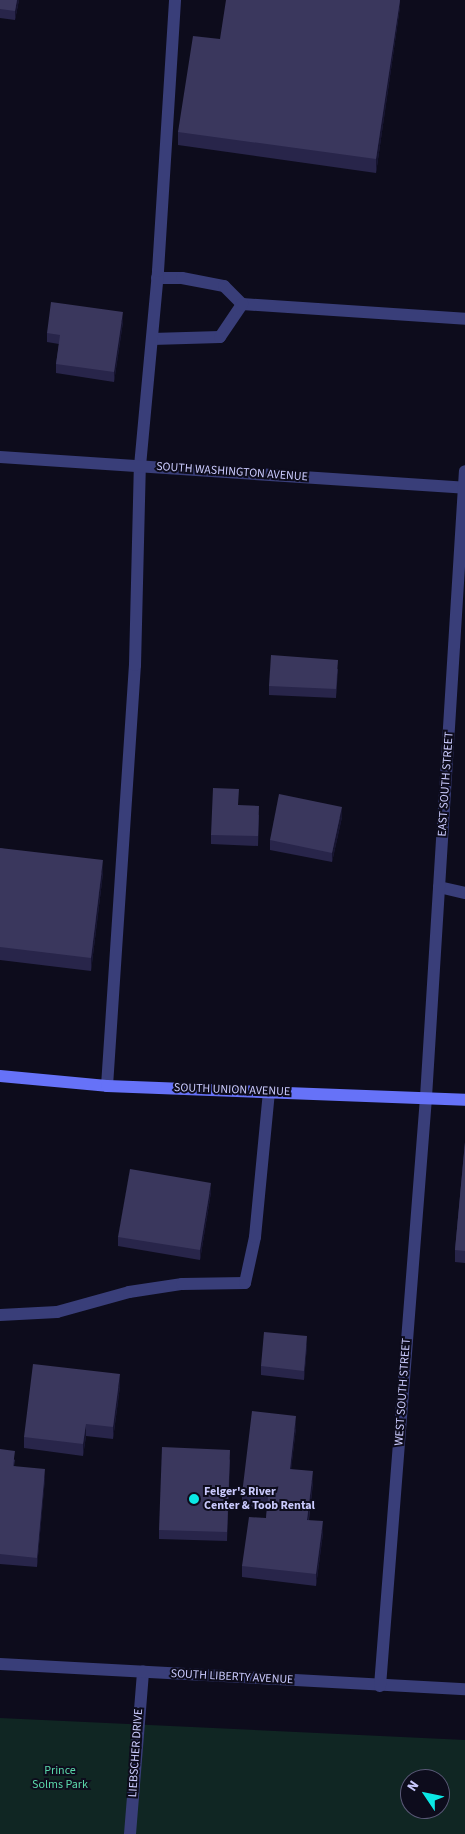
<!DOCTYPE html>
<style>
body{margin:0}
#map{position:relative;width:465px;height:1834px;overflow:hidden;background:#0d0c1c;font-family:"Source Sans 3",sans-serif}
div>[style]{position:absolute}
.green>*{inset:0;background:#102623}
.service>*{height:12px;margin:-6px;padding:0 6px;transform-origin:6px;border-radius:6px;background:#393e79}
.minor>*{height:12px;margin:-6px;padding:0 6px;transform-origin:6px;border-radius:6px;background:#393e79}
.secondary>*{height:12px;margin:-6px;padding:0 6px;transform-origin:6px;border-radius:6px;background:#6672f8}
.wall>*{inset:0;background:#28254a}
.shaded-wall>*{inset:0;background:#16142f}
.building>*{inset:0;background:#3a375d}
.dots>*{width:14px;height:14px;translate:-50% -50%;box-sizing:border-box;border:2px solid #0d0c1c;border-radius:50%}
span{translate:-50% -50%;white-space:nowrap;text-align:center;line-height:1.15;-webkit-text-stroke:4px #0d0c1c;paint-order:stroke}
.street-label{font-size:12px;color:#cacafd}
.poi-label{font-size:12px;color:#cacafd;font-weight:700}
.left{translate:0 -50%;text-align:left}
.park-label{font-size:12px;color:#5bd8ab}
.north{position:absolute;left:400px;top:1769px;width:50px;height:50px;box-sizing:border-box;background:#0d0c1c;border:1px solid #595876;border-radius:50%;rotate:304deg;font-size:14px;font-weight:700;line-height:20px;text-align:center;color:#cacafd}
.north::after{content:'';display:block;margin:auto;width:18px;height:22px;background:#0be8e5;clip-path:polygon(50% 0,100% 100%,50% 72%,0 100%)}
</style>
<div id="map">
<div class="green">
<div style="clip-path:polygon(evenodd,0 1718px,465px 1740px,465px 1834px,0 1834px,0 1718px,410px 1779px,440px 1779px,440px 1809px,410px 1809px,410px 1779px)"></div>
</div>
<div class="service">
<div style="left:157px;top:278px;width:25px"></div>
<div style="left:182px;top:278px;width:43px;rotate:10.8deg"></div>
<div style="left:224px;top:286px;width:25px;rotate:45deg"></div>
<div style="left:242px;top:304px;width:224px;rotate:3.8deg"></div>
<div style="left:152px;top:339px;width:68px;rotate:-1.7deg"></div>
<div style="left:220px;top:337px;width:40px;rotate:-56deg"></div>
<div style="left:439px;top:887px;width:27px;rotate:13deg"></div>
<div style="left:107px;top:1086px;width:422px;rotate:-86.2deg"></div>
<div style="left:135px;top:665px;width:199px;rotate:-88.6deg"></div>
<div style="left:140px;top:466px;width:196px;rotate:-84.7deg"></div>
<div style="left:158px;top:271px;width:272px;rotate:-86.4deg"></div>
<div style="left:0;top:1315px;width:57px;rotate:-3deg"></div>
<div style="left:57px;top:1312px;width:75px;rotate:-15.5deg"></div>
<div style="left:129px;top:1292px;width:54px;rotate:-8.6deg"></div>
<div style="left:182px;top:1284px;width:63px;rotate:-0.9deg"></div>
<div style="left:245px;top:1283px;width:47px;rotate:-77.7deg"></div>
<div style="left:255px;top:1237px;width:146px;rotate:-84.5deg"></div>
<div style="left:130px;top:1834px;width:163px;rotate:-85.4deg"></div>
</div>
<div class="minor">
<div style="left:0;top:457px;width:466px;rotate:3.8deg"></div>
<div style="left:0;top:1664px;width:466px;rotate:3.1deg"></div>
<div style="left:380px;top:1686px;width:591px;rotate:-85.53deg"></div>
<div style="left:426px;top:1097px;width:627px;rotate:-86.44deg"></div>
</div>
<div class="secondary">
<div style="left:0;top:1076px;width:107px;rotate:5.3deg"></div>
<div style="left:107px;top:1086px;width:358px;rotate:2.2deg"></div>
</div>
<div class="wall">
<div style="clip-path:polygon(0 0,19px 0,15px 20px,0 18px)"></div>
<div style="clip-path:polygon(400px 0,400px 7px,376px 173px,178px 145px,178px 132px,220px 39px)"></div>
<div style="clip-path:polygon(123px 322px,114px 382px,56px 373px,56px 364px,59px 344px,47px 342px,47px 333px)"></div>
<div style="clip-path:polygon(338px 669px,336px 698px,269px 695px,269px 686px)"></div>
<div style="clip-path:polygon(239px 805px,259px 815px,258px 846px,211px 844px,211px 835px)"></div>
<div style="clip-path:polygon(342px 817px,332px 862px,270px 850px,270px 840px)"></div>
<div style="clip-path:polygon(0 848px,103px 873px,91px 971px,0 960px)"></div>
<div style="clip-path:polygon(465px 1142px,465px 1263px,455px 1262px,455px 1250px)"></div>
<div style="clip-path:polygon(211px 1192px,200px 1260px,118px 1246px,118px 1237px)"></div>
<div style="clip-path:polygon(307px 1345px,304px 1380px,261px 1375px,261px 1366px)"></div>
<div style="clip-path:polygon(120px 1386px,113px 1439px,86px 1436px,83px 1456px,24px 1448px,24px 1437px)"></div>
<div style="clip-path:polygon(296px 1428px,291px 1469px,313px 1483px,309px 1520px,323px 1533px,316px 1586px,242px 1577px,242px 1566px,266px 1518px,267px 1509px,242px 1506px,242px 1494px)"></div>
<div style="clip-path:polygon(0 1449px,15px 1460px,14px 1466px,45px 1478px,37px 1567px,0 1564px)"></div>
<div style="clip-path:polygon(230px 1459px,227px 1541px,159px 1539px,159px 1530px)"></div>
</div>
<div class="shaded-wall">
<div style="clip-path:polygon(17px 0,19px 0,15px 20px,15px 11px)"></div>
<div style="clip-path:polygon(400px 0,400px 7px,376px 173px,376px 159px)"></div>
<div style="clip-path:polygon(123px 312px,123px 322px,114px 382px,114px 372px)"></div>
<div style="clip-path:polygon(342px 807px,342px 817px,332px 862px,332px 853px)"></div>
<div style="clip-path:polygon(103px 860px,103px 873px,91px 971px,91px 958px)"></div>
<div style="clip-path:polygon(211px 1183px,211px 1192px,200px 1260px,200px 1250px)"></div>
<div style="clip-path:polygon(307px 1336px,307px 1345px,304px 1380px,304px 1371px)"></div>
<div style="clip-path:polygon(120px 1374px,120px 1386px,113px 1439px,113px 1427px)"></div>
<div style="clip-path:polygon(296px 1416px,296px 1428px,290px 1480px,290px 1469px)"></div>
<div style="clip-path:polygon(86px 1424px,86px 1436px,83px 1456px,83px 1444px)"></div>
<div style="clip-path:polygon(45px 1469px,45px 1478px,37px 1567px,37px 1558px)"></div>
<div style="clip-path:polygon(313px 1471px,313px 1483px,307px 1531px,307px 1520px)"></div>
<div style="clip-path:polygon(323px 1521px,323px 1533px,316px 1586px,316px 1574px)"></div>
</div>
<div class="building">
<div style="clip-path:polygon(0 0,17px 0,15px 11px,0 9px)"></div>
<div style="clip-path:polygon(226px 0,400px 0,376px 159px,178px 132px,193px 36px,220px 39px)"></div>
<div style="clip-path:polygon(51px 302px,123px 312px,114px 372px,56px 364px,60px 335px,47px 333px)"></div>
<div style="clip-path:polygon(271px 655px,338px 660px,336px 689px,269px 686px)"></div>
<div style="clip-path:polygon(213px 788px,239px 789px,238px 805px,259px 806px,258px 836px,211px 835px)"></div>
<div style="clip-path:polygon(279px 794px,342px 807px,332px 853px,270px 840px)"></div>
<div style="clip-path:polygon(0 848px,103px 860px,91px 958px,0 947px)"></div>
<div style="clip-path:polygon(465px 1142px,465px 1251px,455px 1250px)"></div>
<div style="clip-path:polygon(130px 1169px,211px 1183px,200px 1250px,118px 1237px)"></div>
<div style="clip-path:polygon(264px 1332px,307px 1336px,304px 1371px,261px 1366px)"></div>
<div style="clip-path:polygon(33px 1364px,120px 1374px,113px 1427px,86px 1424px,83px 1444px,24px 1437px)"></div>
<div style="clip-path:polygon(252px 1411px,296px 1416px,290px 1469px,313px 1471px,307px 1520px,323px 1521px,316px 1574px,242px 1566px,249px 1517px,266px 1518px,268px 1497px,242px 1494px)"></div>
<div style="clip-path:polygon(162px 1447px,230px 1450px,227px 1532px,159px 1530px)"></div>
<div style="clip-path:polygon(0 1449px,15px 1451px,13px 1466px,45px 1469px,37px 1558px,0 1554px)"></div>
</div>
<div class="dots">
<div style="left:194px;top:1499px;background:#0be8e5"></div>
</div>
<div class="street-label">
<span style="left:232px;top:472px;rotate:4deg">SOUTH WASHINGTON AVENUE</span>
<span style="left:446px;top:784px;rotate:-86deg">EAST SOUTH STREET</span>
<span style="left:232px;top:1090px;rotate:2deg">SOUTH UNION AVENUE</span>
<span style="left:403px;top:1392px;rotate:-86deg">WEST SOUTH STREET</span>
<span style="left:232px;top:1677px;rotate:3deg">SOUTH LIBERTY AVENUE</span>
<span style="left:136px;top:1753px;rotate:-86deg">LIEBSCHER DRIVE</span>
</div>
<div class="poi-label">
<span class="left" style="left:204px;top:1499px">Felger's River<br>Center &amp; Toob Rental</span>
</div>
<div class="park-label">
<span style="left:60px;top:1778px">Prince<br>Solms Park</span>
</div>
<div class="north">N</div>
</div>
